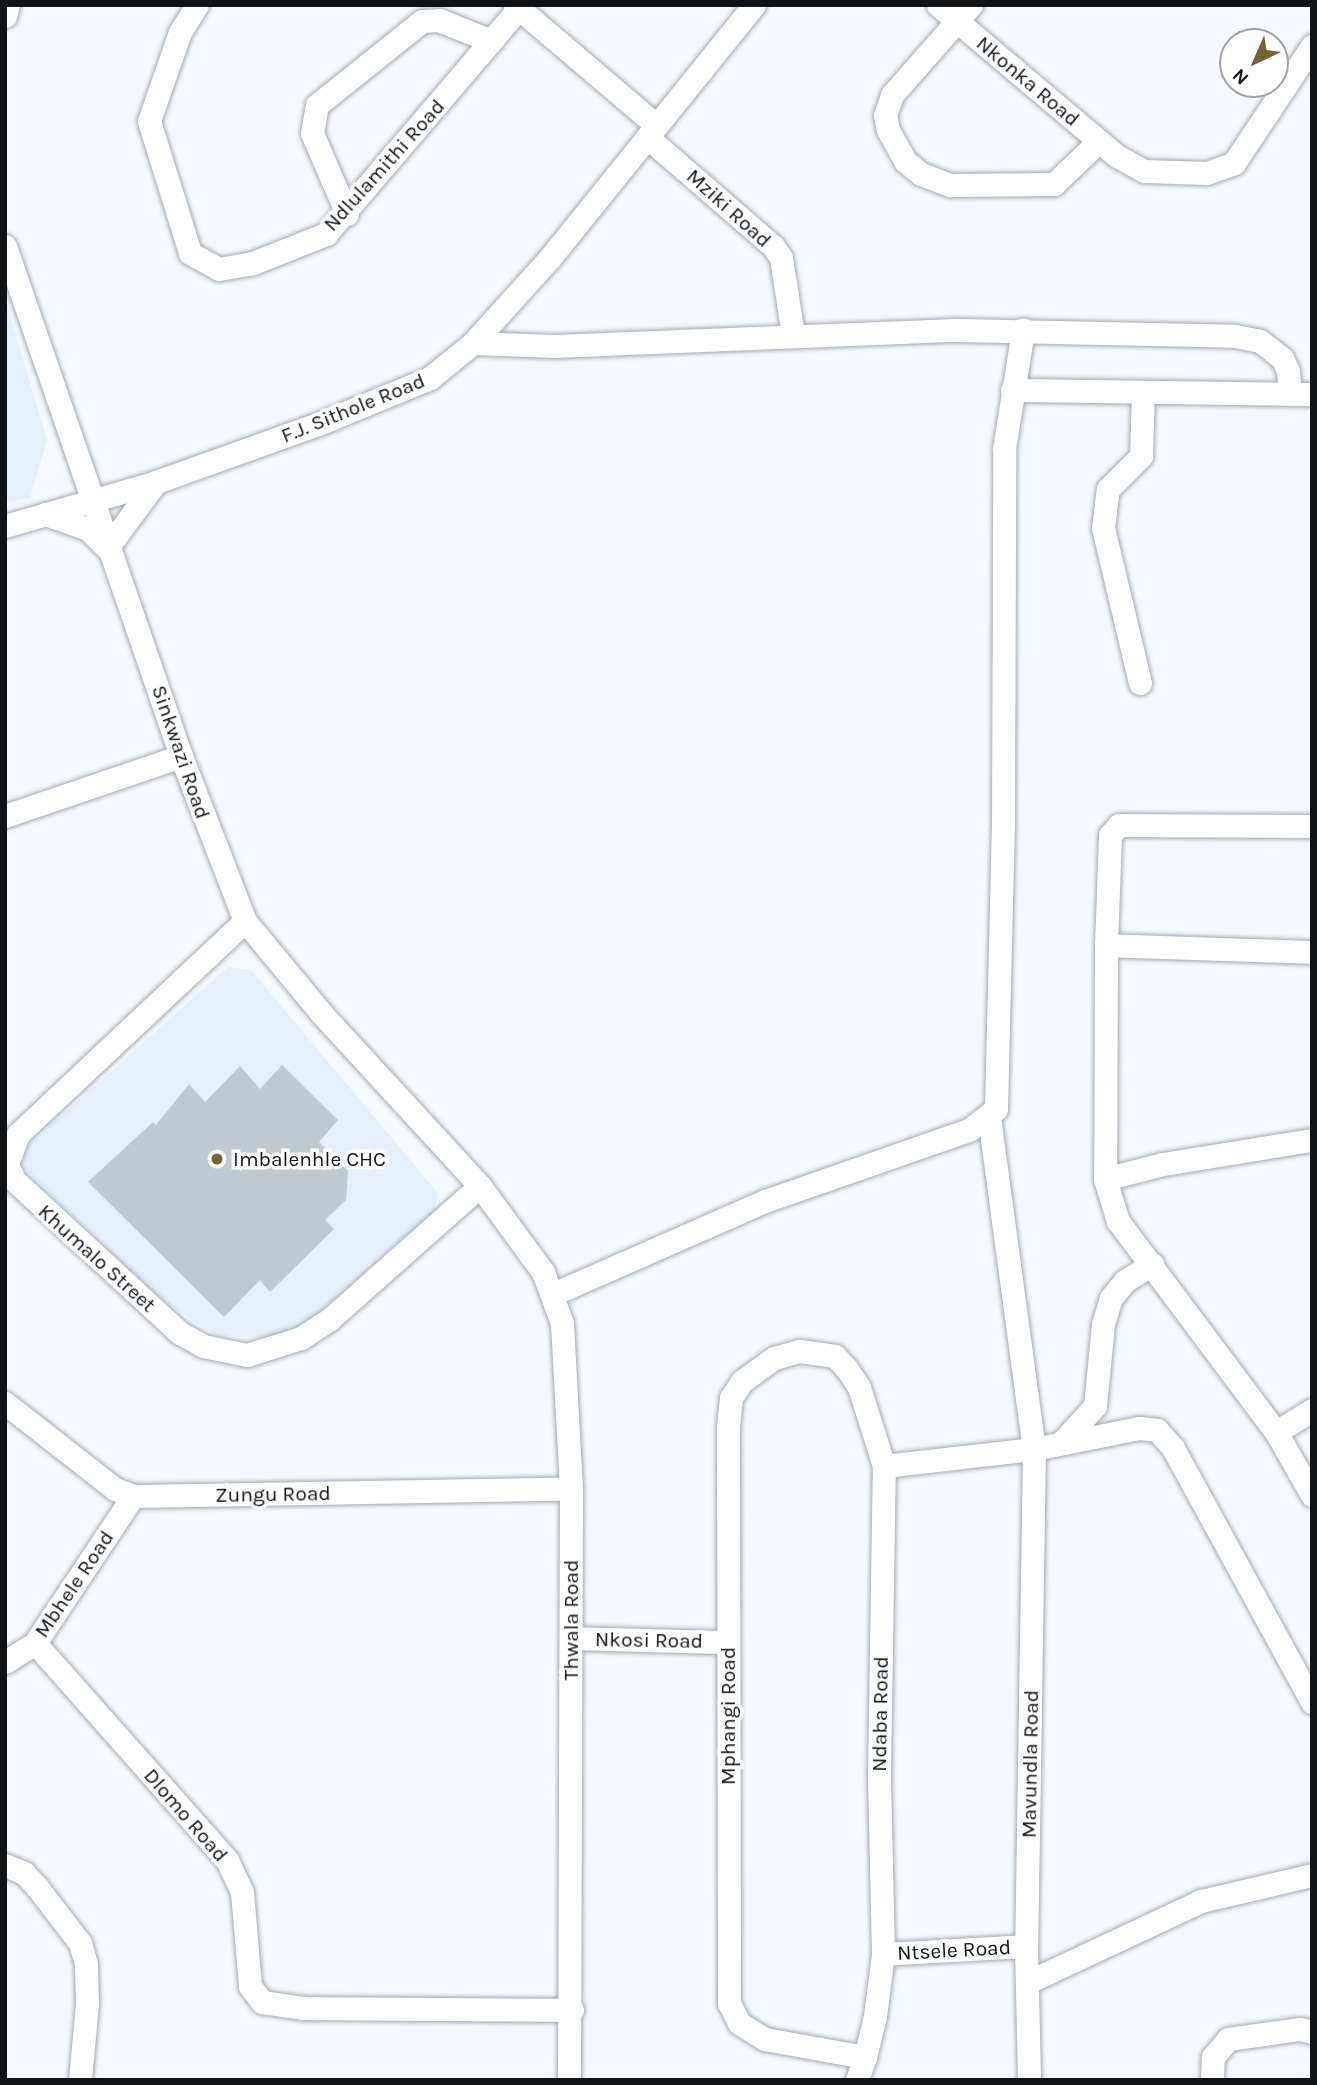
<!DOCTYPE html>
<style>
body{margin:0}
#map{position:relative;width:1317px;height:2085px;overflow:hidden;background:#f6f9fd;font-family:Karla,sans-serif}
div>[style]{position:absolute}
.built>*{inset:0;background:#e5f0fc}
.building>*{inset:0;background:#c0c8d1}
.roads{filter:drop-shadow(0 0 2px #a1a9b2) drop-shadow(0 0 2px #a1a9b2)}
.minor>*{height:23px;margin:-11.5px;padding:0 11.5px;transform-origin:11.5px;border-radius:11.5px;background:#fff}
.dots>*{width:19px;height:19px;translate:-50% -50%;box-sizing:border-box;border:4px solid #fff;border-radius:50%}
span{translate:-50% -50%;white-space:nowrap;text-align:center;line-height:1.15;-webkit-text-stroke:7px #fff;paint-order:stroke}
.street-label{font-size:21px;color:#111417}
.poi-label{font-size:21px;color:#111417}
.left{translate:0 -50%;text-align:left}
.frame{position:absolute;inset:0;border:7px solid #111417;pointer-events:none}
.north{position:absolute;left:1219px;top:28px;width:70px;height:70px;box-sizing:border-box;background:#fff;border:2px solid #a0a1a2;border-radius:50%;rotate:224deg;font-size:19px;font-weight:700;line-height:28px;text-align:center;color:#111417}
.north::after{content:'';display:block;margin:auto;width:24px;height:32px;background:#746432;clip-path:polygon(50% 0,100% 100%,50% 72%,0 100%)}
</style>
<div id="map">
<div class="built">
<div style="clip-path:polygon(5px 298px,47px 440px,30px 498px,5px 502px)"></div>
<div style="clip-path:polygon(228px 967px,251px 970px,438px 1193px,434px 1211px,293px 1334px,275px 1338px,217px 1335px,197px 1324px,151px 1291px,25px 1169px,23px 1150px)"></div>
</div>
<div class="building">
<div style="clip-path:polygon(282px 1065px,338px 1120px,319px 1142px,348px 1171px,346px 1200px,325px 1220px,334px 1229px,270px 1292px,260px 1280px,224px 1317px,88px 1182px,153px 1122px,156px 1125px,189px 1084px,205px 1102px,240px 1066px,260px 1089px)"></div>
</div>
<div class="roads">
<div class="minor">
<div style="left:197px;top:5px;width:32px;rotate:122deg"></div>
<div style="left:180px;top:32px;width:94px;rotate:109.2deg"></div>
<div style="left:149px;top:121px;width:138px;rotate:72.7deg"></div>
<div style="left:190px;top:253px;width:33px;rotate:29deg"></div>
<div style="left:219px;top:269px;width:35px;rotate:-10deg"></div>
<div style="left:253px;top:263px;width:79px;rotate:-21.7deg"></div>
<div style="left:326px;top:234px;width:297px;rotate:-49.5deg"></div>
<div style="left:515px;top:5px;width:185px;rotate:40.4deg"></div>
<div style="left:938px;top:5px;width:234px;rotate:40.2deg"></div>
<div style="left:1117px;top:156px;width:31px;rotate:29deg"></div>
<div style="left:1144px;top:171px;width:63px;rotate:1.8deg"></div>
<div style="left:1207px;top:173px;width:29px;rotate:-20deg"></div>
<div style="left:1234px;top:163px;width:141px;rotate:-56.3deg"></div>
<div style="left:971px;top:5px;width:120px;rotate:131.3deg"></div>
<div style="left:892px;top:95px;width:21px;rotate:109deg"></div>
<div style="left:885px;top:115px;width:15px;rotate:79deg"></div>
<div style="left:888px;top:130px;width:35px;rotate:61deg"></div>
<div style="left:905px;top:161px;width:21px;rotate:39deg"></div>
<div style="left:921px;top:174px;width:31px;rotate:21deg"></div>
<div style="left:950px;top:185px;width:104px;rotate:-0.6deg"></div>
<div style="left:1054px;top:184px;width:62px;rotate:-43.7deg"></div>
<div style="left:5px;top:16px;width:11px;rotate:-75deg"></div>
<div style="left:647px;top:137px;width:167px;rotate:40.9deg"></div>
<div style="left:773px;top:246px;width:14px;rotate:56deg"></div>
<div style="left:781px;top:258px;width:78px;rotate:81.1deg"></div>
<div style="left:347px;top:214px;width:88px;rotate:-113.4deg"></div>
<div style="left:312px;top:133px;width:28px;rotate:-80deg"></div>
<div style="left:317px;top:105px;width:134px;rotate:-38.7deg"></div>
<div style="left:422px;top:21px;width:17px;rotate:-3deg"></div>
<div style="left:439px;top:20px;width:56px;rotate:22deg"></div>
<div style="left:5px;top:246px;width:540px;rotate:70.96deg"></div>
<div style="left:181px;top:756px;width:177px;rotate:68.8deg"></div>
<div style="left:245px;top:921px;width:119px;rotate:50.4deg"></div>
<div style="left:321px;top:1013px;width:235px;rotate:47.4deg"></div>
<div style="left:480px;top:1186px;width:107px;rotate:53.8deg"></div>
<div style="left:543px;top:1272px;width:54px;rotate:69.6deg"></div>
<div style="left:562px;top:1323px;width:165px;rotate:86.9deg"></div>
<div style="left:571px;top:1488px;width:592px;rotate:90.19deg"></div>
<div style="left:473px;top:343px;width:81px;rotate:2.1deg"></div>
<div style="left:554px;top:346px;width:402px;rotate:-2.3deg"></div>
<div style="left:956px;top:330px;width:279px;rotate:1.2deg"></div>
<div style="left:1235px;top:336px;width:25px;rotate:11deg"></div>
<div style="left:1260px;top:341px;width:28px;rotate:38deg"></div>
<div style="left:1282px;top:358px;width:14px;rotate:65deg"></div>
<div style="left:1288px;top:371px;width:23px;rotate:85deg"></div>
<div style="left:1012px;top:390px;width:300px;rotate:0.8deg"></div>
<div style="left:45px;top:514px;width:46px;rotate:19.2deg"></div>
<div style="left:88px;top:529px;width:31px;rotate:45deg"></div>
<div style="left:5px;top:526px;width:157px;rotate:-16.2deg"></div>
<div style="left:156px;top:482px;width:172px;rotate:-19.7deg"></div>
<div style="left:318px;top:424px;width:121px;rotate:-22.3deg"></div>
<div style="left:430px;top:378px;width:55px;rotate:-39.1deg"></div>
<div style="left:473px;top:343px;width:113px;rotate:-47.9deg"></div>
<div style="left:549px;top:259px;width:326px;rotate:-51.1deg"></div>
<div style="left:110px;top:544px;width:77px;rotate:-53.4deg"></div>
<div style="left:1140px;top:683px;width:159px;rotate:-103.4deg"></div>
<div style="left:1103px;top:528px;width:39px;rotate:-83deg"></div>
<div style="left:1108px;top:489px;width:47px;rotate:-45deg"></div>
<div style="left:1141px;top:456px;width:64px;rotate:-88.2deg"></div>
<div style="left:5px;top:816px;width:186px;rotate:-18.8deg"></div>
<div style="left:245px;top:921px;width:311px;rotate:136.8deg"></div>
<div style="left:18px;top:1134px;width:32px;rotate:110deg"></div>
<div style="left:7px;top:1164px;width:17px;rotate:66deg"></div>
<div style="left:14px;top:1180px;width:226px;rotate:42.7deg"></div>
<div style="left:180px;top:1333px;width:26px;rotate:29deg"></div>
<div style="left:203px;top:1346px;width:45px;rotate:11.6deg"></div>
<div style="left:247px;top:1355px;width:57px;rotate:-17.5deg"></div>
<div style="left:301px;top:1338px;width:35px;rotate:-33deg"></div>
<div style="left:330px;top:1319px;width:200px;rotate:-41.6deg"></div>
<div style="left:1106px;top:945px;width:110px;rotate:-87.9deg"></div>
<div style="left:1110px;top:835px;width:13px;rotate:-48deg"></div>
<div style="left:1119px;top:825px;width:193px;rotate:0.3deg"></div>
<div style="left:1312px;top:952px;width:206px;rotate:-178.1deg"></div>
<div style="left:1106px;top:945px;width:234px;rotate:90.2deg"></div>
<div style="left:1105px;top:1179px;width:44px;rotate:72.8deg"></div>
<div style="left:1118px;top:1221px;width:264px;rotate:53.2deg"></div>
<div style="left:1276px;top:1432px;width:73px;rotate:60.3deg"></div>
<div style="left:989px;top:1117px;width:335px;rotate:82.3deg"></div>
<div style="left:1034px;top:1449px;width:497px;rotate:90.9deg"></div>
<div style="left:1026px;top:1946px;width:134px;rotate:88.7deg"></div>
<div style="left:1105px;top:1179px;width:60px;rotate:-14.5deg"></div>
<div style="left:1163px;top:1164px;width:151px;rotate:-9.2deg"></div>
<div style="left:553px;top:1294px;width:232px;rotate:-23.7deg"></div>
<div style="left:765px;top:1201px;width:216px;rotate:-19.2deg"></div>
<div style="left:969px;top:1130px;width:34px;rotate:-38deg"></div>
<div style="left:996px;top:1109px;width:283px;rotate:-88.6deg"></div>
<div style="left:1003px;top:826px;width:377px;rotate:-89.8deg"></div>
<div style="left:1004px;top:449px;width:121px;rotate:-80.9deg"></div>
<div style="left:5px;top:1403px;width:140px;rotate:38deg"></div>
<div style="left:115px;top:1489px;width:19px;rotate:21deg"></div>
<div style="left:133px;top:1496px;width:438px;rotate:-1deg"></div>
<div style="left:1276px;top:1432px;width:42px;rotate:-31.4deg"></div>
<div style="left:1062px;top:1442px;width:49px;rotate:-47.5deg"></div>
<div style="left:1095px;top:1406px;width:82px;rotate:-84.4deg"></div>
<div style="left:1103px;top:1324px;width:27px;rotate:-73deg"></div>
<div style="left:1111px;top:1298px;width:22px;rotate:-51deg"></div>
<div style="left:1125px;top:1281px;width:32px;rotate:-32deg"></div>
<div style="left:884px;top:1466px;width:151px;rotate:-6.5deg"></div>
<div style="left:1034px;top:1449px;width:107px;rotate:-11.3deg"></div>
<div style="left:1139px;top:1428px;width:18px;rotate:6deg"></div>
<div style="left:1157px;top:1430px;width:24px;rotate:48deg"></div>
<div style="left:1173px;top:1448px;width:290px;rotate:61.3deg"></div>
<div style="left:571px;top:1638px;width:157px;rotate:1.5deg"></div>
<div style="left:35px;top:1643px;width:290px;rotate:48.5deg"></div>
<div style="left:227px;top:1860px;width:35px;rotate:65deg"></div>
<div style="left:242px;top:1892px;width:94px;rotate:85.1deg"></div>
<div style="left:250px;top:1986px;width:20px;rotate:53deg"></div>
<div style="left:262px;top:2002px;width:41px;rotate:8.3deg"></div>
<div style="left:303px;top:2008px;width:269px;rotate:0.4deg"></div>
<div style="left:5px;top:1662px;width:36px;rotate:-32deg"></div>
<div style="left:35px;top:1643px;width:177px;rotate:-56.3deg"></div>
<div style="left:5px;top:1865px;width:21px;rotate:23deg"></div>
<div style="left:24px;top:1873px;width:19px;rotate:47deg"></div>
<div style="left:37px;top:1887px;width:71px;rotate:52.5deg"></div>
<div style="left:80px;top:1943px;width:22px;rotate:74deg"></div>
<div style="left:86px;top:1964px;width:40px;rotate:88.6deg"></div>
<div style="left:87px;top:2004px;width:76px;rotate:95.3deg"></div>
<div style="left:883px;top:1954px;width:143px;rotate:-3.2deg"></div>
<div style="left:1028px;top:1982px;width:191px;rotate:-25.1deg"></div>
<div style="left:1201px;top:1901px;width:114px;rotate:-13.2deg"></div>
<div style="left:857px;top:2080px;width:24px;rotate:-71deg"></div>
<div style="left:865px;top:2057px;width:42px;rotate:-76.3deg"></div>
<div style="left:875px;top:2016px;width:63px;rotate:-82.6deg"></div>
<div style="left:883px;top:1954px;width:179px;rotate:-91.3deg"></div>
<div style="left:879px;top:1775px;width:309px;rotate:-89.1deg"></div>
<div style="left:884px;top:1466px;width:83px;rotate:-107.6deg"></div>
<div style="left:859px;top:1387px;width:23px;rotate:-124deg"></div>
<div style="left:846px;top:1368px;width:16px;rotate:-133deg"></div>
<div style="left:835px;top:1356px;width:36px;rotate:-172deg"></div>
<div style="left:799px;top:1351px;width:26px;rotate:164deg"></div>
<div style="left:774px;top:1358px;width:39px;rotate:144deg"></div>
<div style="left:742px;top:1381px;width:20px;rotate:123deg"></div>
<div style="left:731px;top:1398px;width:28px;rotate:96deg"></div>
<div style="left:728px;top:1426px;width:577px;rotate:89.9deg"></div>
<div style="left:729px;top:2003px;width:22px;rotate:63deg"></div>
<div style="left:739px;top:2023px;width:31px;rotate:32deg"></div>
<div style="left:765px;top:2039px;width:102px;rotate:10.2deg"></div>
<div style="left:1212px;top:2080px;width:23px;rotate:-88deg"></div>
<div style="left:1213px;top:2057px;width:23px;rotate:-50deg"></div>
<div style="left:1228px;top:2039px;width:73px;rotate:-7.9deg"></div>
<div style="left:1300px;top:2029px;width:12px;rotate:14deg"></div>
</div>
</div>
<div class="dots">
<div style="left:217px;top:1159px;background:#746432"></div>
</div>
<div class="street-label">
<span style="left:1028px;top:81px;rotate:40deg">Nkonka Road</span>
<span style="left:384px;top:165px;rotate:-48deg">Ndlulamithi Road</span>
<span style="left:729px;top:208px;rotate:42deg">Mziki Road</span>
<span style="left:353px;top:408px;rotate:-22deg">F.J. Sithole Road</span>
<span style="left:181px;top:752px;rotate:71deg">Sinkwazi Road</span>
<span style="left:97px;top:1258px;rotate:42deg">Khumalo Street</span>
<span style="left:273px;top:1494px;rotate:-1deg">Zungu Road</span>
<span style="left:74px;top:1584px;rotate:-56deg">Mbhele Road</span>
<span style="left:571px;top:1620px;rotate:-90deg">Thwala Road</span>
<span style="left:649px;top:1640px;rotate:1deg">Nkosi Road</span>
<span style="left:880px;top:1714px;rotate:-89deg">Ndaba Road</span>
<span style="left:728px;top:1716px;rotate:-90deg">Mphangi Road</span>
<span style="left:1030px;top:1764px;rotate:-89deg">Mavundla Road</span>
<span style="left:186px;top:1815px;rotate:49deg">Dlomo Road</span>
<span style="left:954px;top:1950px;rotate:-3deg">Ntsele Road</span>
</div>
<div class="poi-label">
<span class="left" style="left:233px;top:1159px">Imbalenhle CHC</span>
</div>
<div class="frame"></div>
<div class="north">N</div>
</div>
